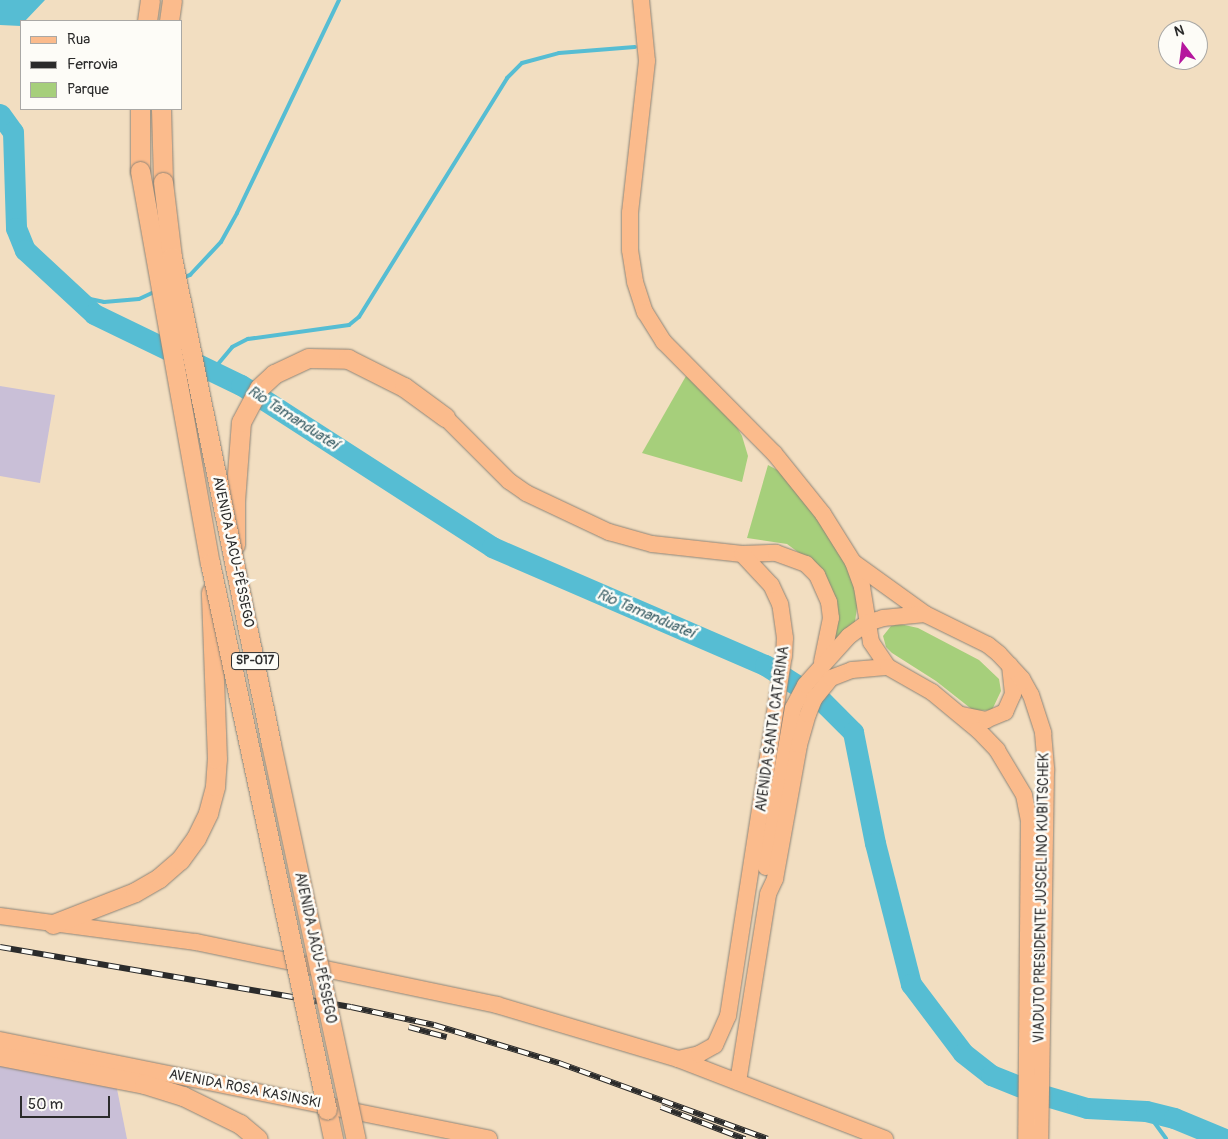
<!DOCTYPE html>
<meta charset="utf-8">
<style>
body{margin:0}
#map{position:relative;width:1228px;height:1139px;overflow:hidden;background:#f2dec1;font-family:Pangolin,sans-serif}
div>[style]{position:absolute}
.industrial>*{inset:0;background:#c9bfd7}
.green>*{inset:0;background:#a6cf7b}
.water>*{inset:0;background:#56bdd3}
.stream>*{height:4px;margin:-2px;padding:0 2px;transform-origin:2px;border-radius:2px;background:#56bdd3}
.river>*{height:21px;margin:-10.5px;padding:0 10.5px;transform-origin:10.5px;border-radius:10.5px;background:#56bdd3}
.roads{filter:drop-shadow(0 0 1px #8e8476) drop-shadow(0 0 1px #8e8476)}
.major>*{height:16px;margin:-8px;padding:0 8px;transform-origin:8px;border-radius:8px;background:#fbbb8c}
.highway>*{height:19px;margin:-9.5px;padding:0 9.5px;transform-origin:9.5px;border-radius:9.5px;background:#fbbb8c}
.rail>*{height:5.5px;margin-top:-2.75px;transform-origin:0;background:repeating-linear-gradient(90deg,#fdfcf7 0 11px,#2b2b2b 0 22px);box-sizing:border-box;border-block:1px solid #2b2b2b}
.bridges{filter:drop-shadow(0 0 1px #8e8476) drop-shadow(0 0 1px #8e8476)}
.highway-bridge>*{height:19px;margin:-9.5px;padding:0 9.5px;transform-origin:9.5px;border-radius:9.5px;background:#fbbb8c}
span{translate:-50% -50%;white-space:nowrap;text-align:center;line-height:1.15;-webkit-text-stroke:5px #fdfcf7;paint-order:stroke}
.shield-label span{padding:1px 4px;background:#fdfcf7;border:1px solid;border-radius:4px;-webkit-text-stroke-width:0}
.shield-label{font-size:12px;color:#2b2b2b;font-weight:700}
.street-label{font-size:14px;color:#2b2b2b}
.water-label{font-size:15px;color:#3a5e66;font-style:italic}
.legend{position:absolute;left:20px;top:20px;width:162px;height:90px;box-sizing:border-box;background:#fdfcf7;border:1px solid #a9a8a5;margin:0;padding:6px 9px;list-style:none;font-size:15px;color:#2b2b2b}
.legend li{display:flex;align-items:center;gap:10px;height:25px}
.legend b{width:25px;border:1px solid #a9a8a5}
.north{position:absolute;left:1158px;top:20px;width:50px;height:50px;box-sizing:border-box;background:#fdfcf7;border:1px solid #a9a8a5;border-radius:50%;rotate:345deg;font-size:14px;font-weight:700;line-height:20px;text-align:center;color:#2b2b2b}
.north::after{content:'';display:block;margin:auto;width:18px;height:22px;background:#b5179e;clip-path:polygon(50% 0,100% 100%,50% 72%,0 100%)}
.scale{position:absolute;left:20px;top:1096px;width:90px;height:22px;box-sizing:border-box;border:2px solid #2b2b2b;border-top:0;padding-left:6px;font-size:15px;line-height:18px;white-space:nowrap;color:#2b2b2b;-webkit-text-stroke:4px #fdfcf7;paint-order:stroke}
</style>
<div id="map">
<div class="industrial">
<div style="clip-path:polygon(0 386px,55px 395px,40px 483px,0 476px)"></div>
<div style="clip-path:polygon(0 1059px,116px 1084px,127px 1139px,0 1139px)"></div>
</div>
<div class="green">
<div style="clip-path:polygon(686px 376px,735px 424px,742px 436px,748px 456px,742px 482px,642px 453px)"></div>
<div style="clip-path:polygon(768px 465px,781px 472px,815px 511px,854px 579px,858px 600px,855px 622px,835px 645px,834px 598px,806px 558px,787px 544px,747px 538px)"></div>
<div style="clip-path:polygon(900px 624px,918px 628px,979px 660px,999px 679px,1001px 691px,992px 710px,974px 711px,936px 681px,892px 653px,886px 647px,883px 636px,891px 626px)"></div>
</div>
<div class="water">
<div style="clip-path:polygon(0 0,45px 0,25px 21px,21px 21px,21px 26px,0 25px)"></div>
</div>
<div class="stream">
<div style="left:182px;top:278px;width:9px;rotate:-21deg"></div>
<div style="left:190px;top:275px;width:45px;rotate:-46.8deg"></div>
<div style="left:221px;top:242px;width:33px;rotate:-61deg"></div>
<div style="left:237px;top:213px;width:236px;rotate:-64.4deg"></div>
<div style="left:71px;top:295px;width:34px;rotate:12deg"></div>
<div style="left:104px;top:302px;width:35px;rotate:-5deg"></div>
<div style="left:139px;top:299px;width:19px;rotate:-25deg"></div>
<div style="left:213px;top:370px;width:30px;rotate:-50deg"></div>
<div style="left:232px;top:347px;width:18px;rotate:-27deg"></div>
<div style="left:248px;top:339px;width:102px;rotate:-7.9deg"></div>
<div style="left:349px;top:325px;width:13px;rotate:-39deg"></div>
<div style="left:359px;top:317px;width:281px;rotate:-58.2deg"></div>
<div style="left:507px;top:78px;width:21px;rotate:-45deg"></div>
<div style="left:522px;top:63px;width:38px;rotate:-15deg"></div>
<div style="left:559px;top:53px;width:76px;rotate:-4.5deg"></div>
<div style="left:1146px;top:1111px;width:34px;rotate:54deg"></div>
</div>
<div class="river">
<div style="left:0;top:114px;width:22px;rotate:54deg"></div>
<div style="left:13px;top:132px;width:96px;rotate:88.2deg"></div>
<div style="left:16px;top:228px;width:24px;rotate:68deg"></div>
<div style="left:25px;top:250px;width:94px;rotate:42.8deg"></div>
<div style="left:94px;top:314px;width:163px;rotate:25.8deg"></div>
<div style="left:241px;top:385px;width:299px;rotate:32.8deg"></div>
<div style="left:492px;top:547px;width:297px;rotate:23.4deg"></div>
<div style="left:765px;top:665px;width:67px;rotate:32.3deg"></div>
<div style="left:822px;top:701px;width:44px;rotate:45deg"></div>
<div style="left:853px;top:732px;width:113px;rotate:78.8deg"></div>
<div style="left:875px;top:843px;width:146px;rotate:75.7deg"></div>
<div style="left:911px;top:984px;width:86px;rotate:53deg"></div>
<div style="left:963px;top:1053px;width:36px;rotate:38deg"></div>
<div style="left:991px;top:1075px;width:48px;rotate:21.8deg"></div>
<div style="left:1036px;top:1093px;width:53px;rotate:16.4deg"></div>
<div style="left:1087px;top:1108px;width:59px;rotate:2.9deg"></div>
<div style="left:1146px;top:1111px;width:29px;rotate:14deg"></div>
<div style="left:1174px;top:1118px;width:55px;rotate:22.4deg"></div>
</div>
<div class="roads">
<div class="major">
<div style="left:641px;top:0;width:61px;rotate:84.4deg"></div>
<div style="left:647px;top:61px;width:153px;rotate:96.4deg"></div>
<div style="left:630px;top:213px;width:37px;rotate:90deg"></div>
<div style="left:630px;top:250px;width:32px;rotate:81deg"></div>
<div style="left:635px;top:282px;width:32px;rotate:72deg"></div>
<div style="left:645px;top:312px;width:36px;rotate:58deg"></div>
<div style="left:664px;top:342px;width:156px;rotate:45.3deg"></div>
<div style="left:774px;top:453px;width:78px;rotate:51.2deg"></div>
<div style="left:823px;top:514px;width:57px;rotate:58deg"></div>
<div style="left:853px;top:562px;width:27px;rotate:70deg"></div>
<div style="left:862px;top:587px;width:56px;rotate:80.7deg"></div>
<div style="left:871px;top:642px;width:30px;rotate:56deg"></div>
<div style="left:445px;top:417px;width:91px;rotate:45deg"></div>
<div style="left:509px;top:481px;width:21px;rotate:35deg"></div>
<div style="left:526px;top:493px;width:92px;rotate:25.2deg"></div>
<div style="left:609px;top:532px;width:45px;rotate:15.6deg"></div>
<div style="left:652px;top:544px;width:91px;rotate:6.3deg"></div>
<div style="left:742px;top:554px;width:34px;rotate:-2deg"></div>
<div style="left:776px;top:553px;width:32px;rotate:20deg"></div>
<div style="left:806px;top:564px;width:16px;rotate:45deg"></div>
<div style="left:817px;top:575px;width:30px;rotate:66deg"></div>
<div style="left:829px;top:602px;width:16px;rotate:83deg"></div>
<div style="left:831px;top:618px;width:45px;rotate:101.6deg"></div>
<div style="left:853px;top:562px;width:89px;rotate:35.8deg"></div>
<div style="left:962px;top:715px;width:25px;rotate:12deg"></div>
<div style="left:986px;top:720px;width:21px;rotate:-23deg"></div>
<div style="left:1005px;top:712px;width:20px;rotate:-66deg"></div>
<div style="left:1013px;top:694px;width:29px;rotate:-96deg"></div>
<div style="left:766px;top:867px;width:161px;rotate:-80.4deg"></div>
<div style="left:793px;top:708px;width:26px;rotate:-62deg"></div>
<div style="left:805px;top:685px;width:66px;rotate:-48.1deg"></div>
<div style="left:849px;top:636px;width:22px;rotate:-36deg"></div>
<div style="left:867px;top:623px;width:17px;rotate:-17deg"></div>
<div style="left:883px;top:618px;width:42px;rotate:-5.4deg"></div>
<div style="left:925px;top:614px;width:70px;rotate:26.2deg"></div>
<div style="left:988px;top:645px;width:14px;rotate:39deg"></div>
<div style="left:999px;top:654px;width:34px;rotate:47deg"></div>
<div style="left:1022px;top:679px;width:18px;rotate:61deg"></div>
<div style="left:1031px;top:695px;width:40px;rotate:72deg"></div>
<div style="left:1043px;top:733px;width:38px;rotate:85deg"></div>
<div style="left:1046px;top:771px;width:368px;rotate:90.9deg"></div>
<div style="left:0;top:916px;width:198px;rotate:7.6deg"></div>
<div style="left:196px;top:942px;width:308px;rotate:11.8deg"></div>
<div style="left:497px;top:1005px;width:189px;rotate:16.6deg"></div>
<div style="left:678px;top:1059px;width:222px;rotate:21.1deg"></div>
<div style="left:0;top:1040px;width:499px;rotate:11.4deg"></div>
<div style="left:678px;top:1059px;width:22px;rotate:-13deg"></div>
<div style="left:699px;top:1054px;width:18px;rotate:-29deg"></div>
<div style="left:715px;top:1045px;width:32px;rotate:-66deg"></div>
<div style="left:728px;top:1016px;width:364px;rotate:-81.2deg"></div>
<div style="left:784px;top:656px;width:18px;rotate:-87deg"></div>
<div style="left:785px;top:638px;width:34px;rotate:-98deg"></div>
<div style="left:780px;top:604px;width:21px;rotate:-115deg"></div>
<div style="left:771px;top:585px;width:42px;rotate:-133.1deg"></div>
<div style="left:738px;top:1082px;width:190px;rotate:-80.9deg"></div>
<div style="left:768px;top:894px;width:17px;rotate:-65deg"></div>
<div style="left:775px;top:879px;width:136px;rotate:-79.8deg"></div>
<div style="left:799px;top:745px;width:32px;rotate:-74deg"></div>
<div style="left:808px;top:714px;width:16px;rotate:-68deg"></div>
<div style="left:814px;top:699px;width:27px;rotate:-51deg"></div>
<div style="left:831px;top:678px;width:22px;rotate:-21deg"></div>
<div style="left:852px;top:670px;width:36px;rotate:-5deg"></div>
<div style="left:888px;top:667px;width:51px;rotate:29.6deg"></div>
<div style="left:932px;top:692px;width:60px;rotate:39.6deg"></div>
<div style="left:978px;top:730px;width:28px;rotate:46deg"></div>
<div style="left:997px;top:750px;width:52px;rotate:59deg"></div>
<div style="left:1024px;top:795px;width:26px;rotate:79deg"></div>
<div style="left:1029px;top:821px;width:318px;rotate:90.5deg"></div>
</div>
<div class="highway">
<div style="left:147px;top:21px;width:21px;rotate:-82deg"></div>
<div style="left:169px;top:21px;width:21px;rotate:-82deg"></div>
<div style="left:161px;top:109px;width:73px;rotate:88.4deg"></div>
<div style="left:140px;top:171px;width:62px;rotate:-90deg"></div>
<div style="left:235px;top:545px;width:44px;rotate:-90deg"></div>
<div style="left:235px;top:501px;width:79px;rotate:-85.7deg"></div>
<div style="left:241px;top:422px;width:38px;rotate:-62deg"></div>
<div style="left:259px;top:388px;width:21px;rotate:-43deg"></div>
<div style="left:274px;top:374px;width:38px;rotate:-25deg"></div>
<div style="left:309px;top:358px;width:39px;rotate:1deg"></div>
<div style="left:348px;top:359px;width:63px;rotate:26.6deg"></div>
<div style="left:404px;top:387px;width:51px;rotate:36.2deg"></div>
<div style="left:53px;top:924px;width:88px;rotate:-21.3deg"></div>
<div style="left:135px;top:892px;width:28px;rotate:-30deg"></div>
<div style="left:159px;top:878px;width:28px;rotate:-41deg"></div>
<div style="left:180px;top:860px;width:27px;rotate:-54deg"></div>
<div style="left:196px;top:838px;width:28px;rotate:-64deg"></div>
<div style="left:208px;top:813px;width:28px;rotate:-75deg"></div>
<div style="left:215px;top:786px;width:27px;rotate:-86deg"></div>
<div style="left:217px;top:759px;width:167px;rotate:-92.1deg"></div>
<div style="left:0;top:1056px;width:147px;rotate:11deg"></div>
<div style="left:144px;top:1084px;width:41px;rotate:17.1deg"></div>
<div style="left:183px;top:1096px;width:64px;rotate:26.2deg"></div>
<div style="left:240px;top:1124px;width:23px;rotate:40deg"></div>
<div style="left:327px;top:1110px;width:30px;rotate:78deg"></div>
</div>
</div>
<div class="rail">
<div style="left:0;top:947px;width:356px;rotate:9.7deg"></div>
<div style="left:351px;top:1007px;width:85px;rotate:12.2deg"></div>
<div style="left:434px;top:1025px;width:131px;rotate:16.9deg"></div>
<div style="left:559px;top:1063px;width:222px;rotate:20deg"></div>
<div style="left:409px;top:1027px;width:39px;rotate:15deg"></div>
<div style="left:661px;top:1107px;width:90px;rotate:20.9deg"></div>
</div>
<div class="bridges">
<div class="highway-bridge">
<div style="left:140px;top:171px;width:398px;rotate:79.9deg"></div>
<div style="left:210px;top:563px;width:559px;rotate:77.93deg"></div>
<div style="left:163px;top:182px;width:76px;rotate:83.2deg"></div>
<div style="left:172px;top:257px;width:497px;rotate:78.5deg"></div>
<div style="left:271px;top:744px;width:404px;rotate:77.9deg"></div>
</div>
</div>
<div class="shield-label">
<span style="left:255px;top:661px">SP-017</span>
</div>
<div class="street-label">
<span style="left:233px;top:552px;rotate:78deg">AVENIDA JACU-PÊSSEGO</span>
<span style="left:773px;top:729px;rotate:-82deg">AVENIDA SANTA CATARINA</span>
<span style="left:1042px;top:898px;rotate:-89deg">VIADUTO PRESIDENTE JUSCELINO KUBITSCHEK</span>
<span style="left:315px;top:948px;rotate:78deg">AVENIDA JACU-PÊSSEGO</span>
<span style="left:245px;top:1089px;rotate:11deg">AVENIDA ROSA KASINSKI</span>
</div>
<div class="water-label">
<span style="left:293px;top:418px;rotate:33deg">Rio Tamanduateí</span>
<span style="left:646px;top:614px;rotate:23deg">Rio Tamanduateí</span>
</div>
<ul class="legend">
<li><b style="height:6px;background:#fbbb8c"></b>Rua</li>
<li><b style="height:6px;background:#2b2b2b"></b>Ferrovia</li>
<li><b style="height:14px;background:#a6cf7b"></b>Parque</li>
</ul>
<div class="north">N</div>
<div class="scale">50 m</div>
</div>
